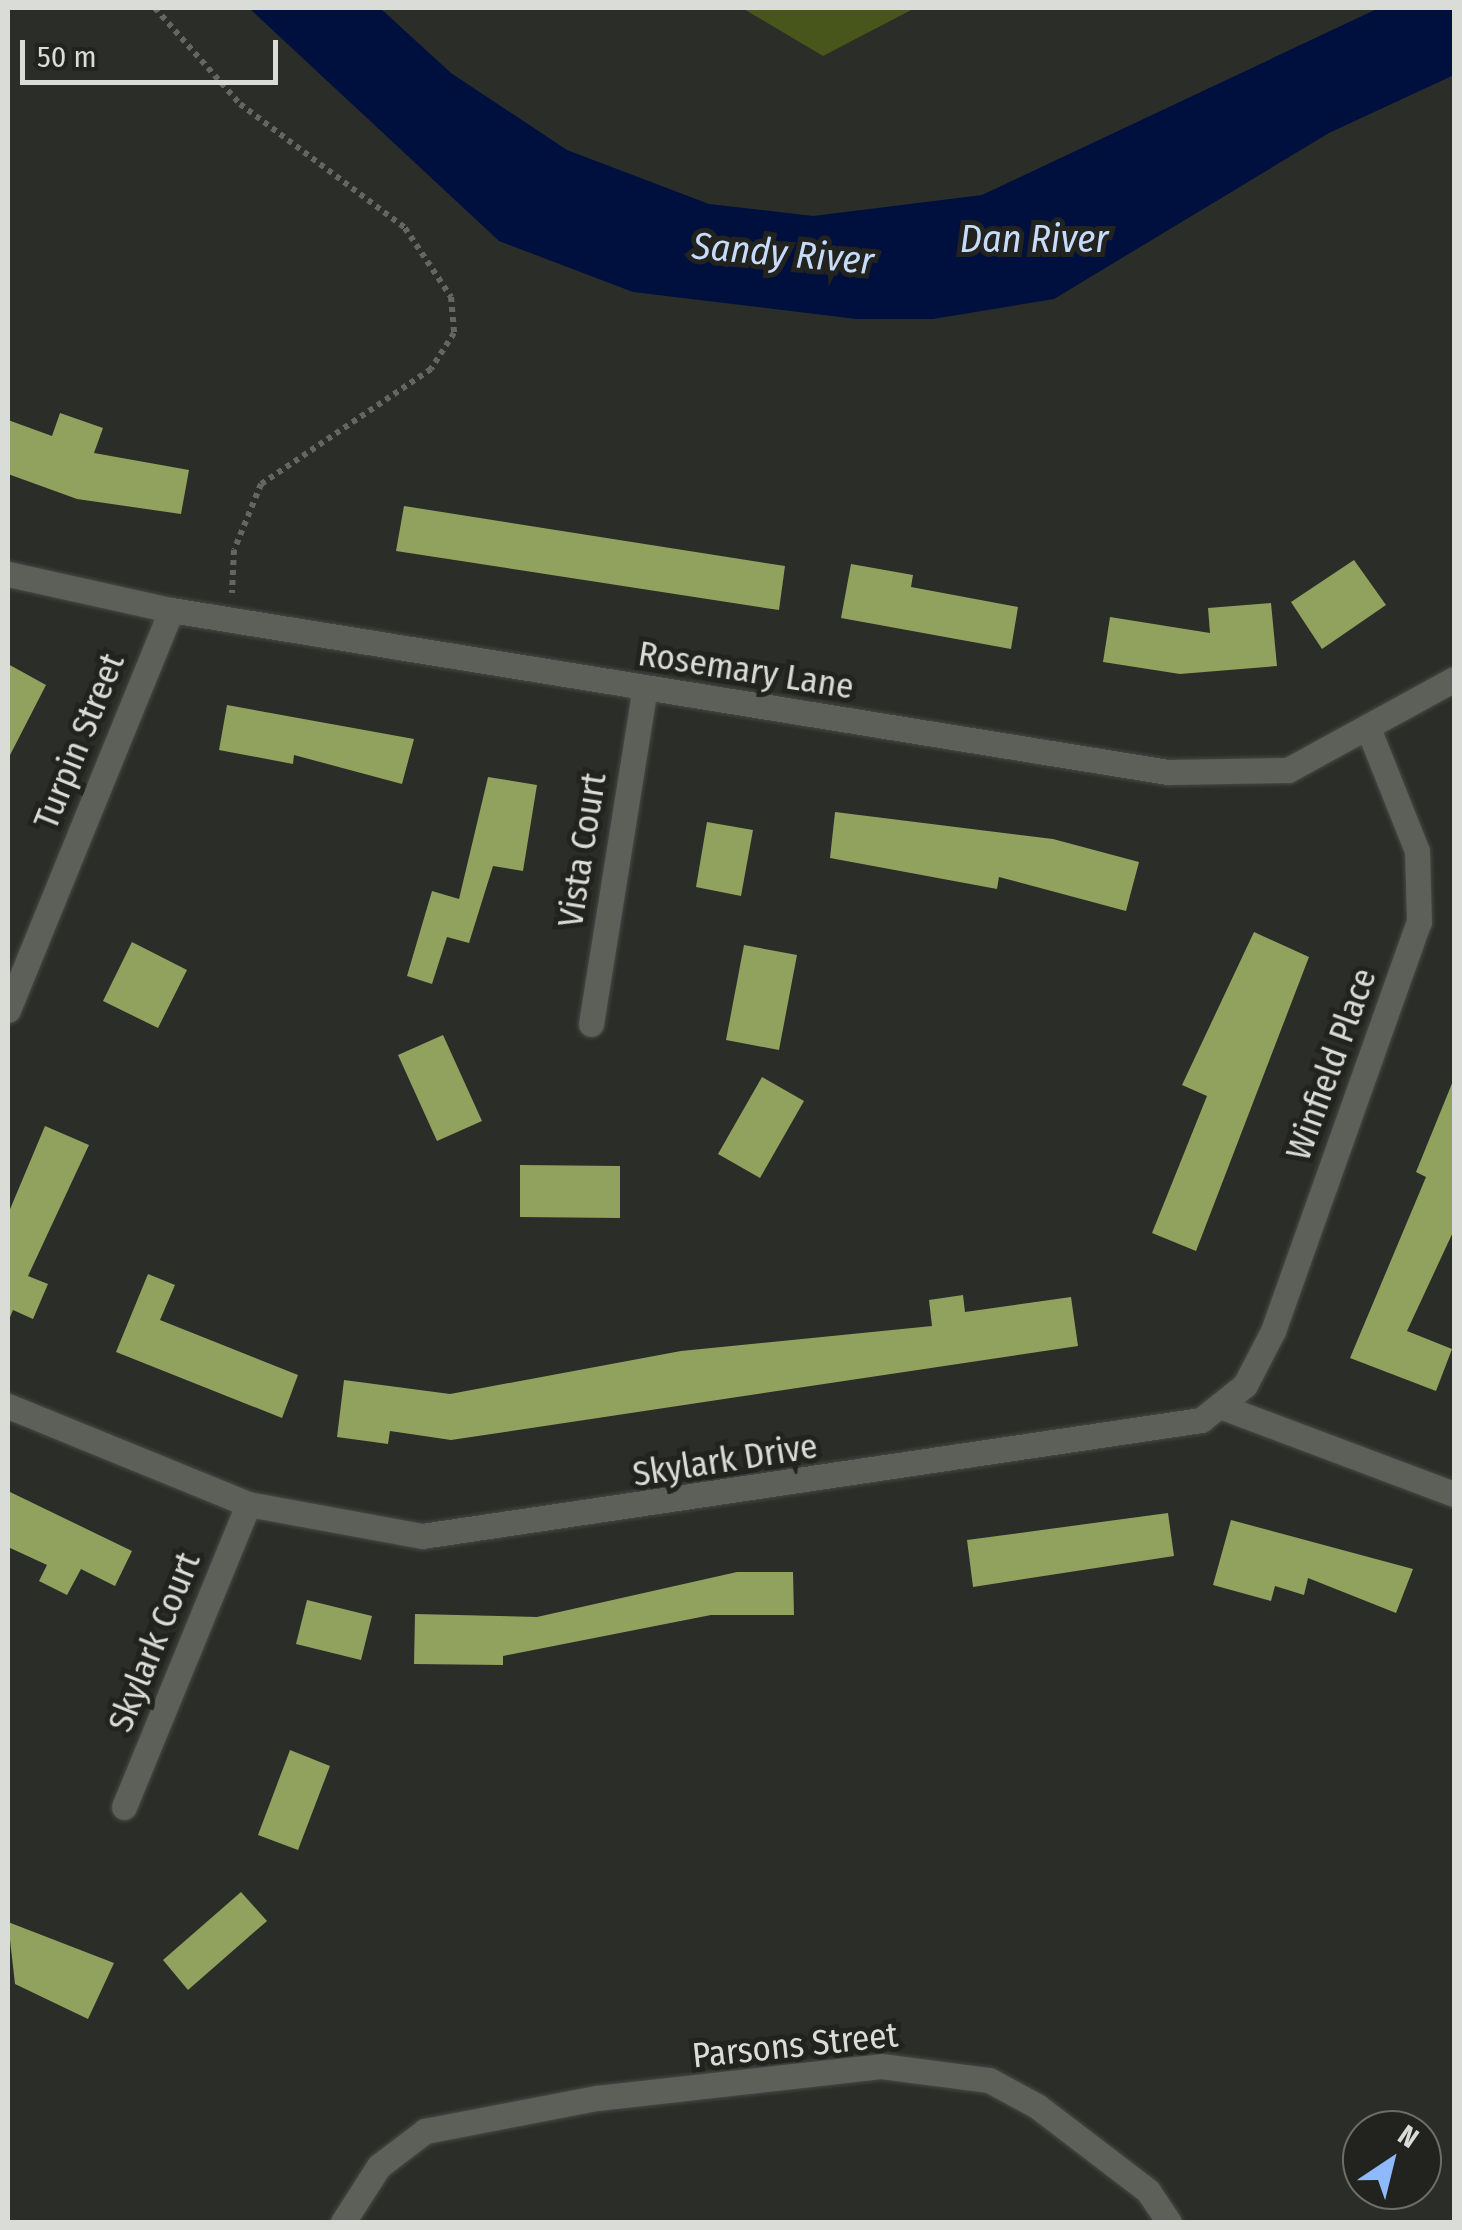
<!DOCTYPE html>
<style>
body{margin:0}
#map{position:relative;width:1462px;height:2230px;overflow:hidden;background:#2b2d28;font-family:"Fira Sans Condensed",sans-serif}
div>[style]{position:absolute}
.green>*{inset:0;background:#48551b}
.water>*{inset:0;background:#00103e}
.building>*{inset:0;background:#90a25e}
.path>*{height:6px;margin-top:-3px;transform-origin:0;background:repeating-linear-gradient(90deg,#646662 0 5px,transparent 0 10px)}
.roads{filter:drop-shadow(0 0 2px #474945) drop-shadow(0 0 2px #474945)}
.street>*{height:25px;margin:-12.5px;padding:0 12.5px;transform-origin:12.5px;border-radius:12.5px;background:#5d5f59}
span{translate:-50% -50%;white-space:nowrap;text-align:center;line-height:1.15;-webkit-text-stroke:10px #22231e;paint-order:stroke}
.street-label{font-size:35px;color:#dadcd8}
.water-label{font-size:38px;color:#c7dcfc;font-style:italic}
.frame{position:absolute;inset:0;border:10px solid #dadcd8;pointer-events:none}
.north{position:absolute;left:1342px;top:2110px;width:100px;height:100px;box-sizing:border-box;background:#22231e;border:2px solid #6c6d68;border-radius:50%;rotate:35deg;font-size:28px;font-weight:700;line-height:40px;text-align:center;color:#dadcd8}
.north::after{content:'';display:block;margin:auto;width:35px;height:45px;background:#8eb9fc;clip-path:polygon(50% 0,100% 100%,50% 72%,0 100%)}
.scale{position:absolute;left:20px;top:40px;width:258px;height:45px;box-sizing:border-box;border:5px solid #dadcd8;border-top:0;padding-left:12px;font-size:30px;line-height:35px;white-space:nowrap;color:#dadcd8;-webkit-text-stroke:8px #22231e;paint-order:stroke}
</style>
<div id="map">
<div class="green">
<div style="clip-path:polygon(742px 8px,915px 8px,823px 56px)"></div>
</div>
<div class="water">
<div style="clip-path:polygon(249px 8px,380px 8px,451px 73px,567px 150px,709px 204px,813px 216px,982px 195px,1379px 8px,1454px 8px,1454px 75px,1329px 133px,1054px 299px,933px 319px,856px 319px,633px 292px,499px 241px)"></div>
</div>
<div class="building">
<div style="clip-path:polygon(60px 413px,103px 428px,94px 453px,189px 470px,181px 514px,77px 499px,8px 474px,8px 420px,52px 436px)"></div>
<div style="clip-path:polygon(404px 506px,785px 566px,779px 610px,396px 551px)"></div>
<div style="clip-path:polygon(1354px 560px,1386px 605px,1322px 649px,1291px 602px)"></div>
<div style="clip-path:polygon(851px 564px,913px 575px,911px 587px,1018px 607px,1011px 649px,841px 618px)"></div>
<div style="clip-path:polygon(1271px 603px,1277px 666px,1180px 674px,1103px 662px,1110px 617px,1210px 633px,1208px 608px)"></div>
<div style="clip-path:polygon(8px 664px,46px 685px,8px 759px)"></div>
<div style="clip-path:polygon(227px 705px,414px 739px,402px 784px,294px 755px,293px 764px,219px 750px)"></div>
<div style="clip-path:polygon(488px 777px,537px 785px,523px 871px,493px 866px,469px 943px,447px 937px,432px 984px,407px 976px,432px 891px,459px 899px)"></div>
<div style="clip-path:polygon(835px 812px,1053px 839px,1139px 862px,1126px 911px,999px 877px,997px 889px,830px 858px)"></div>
<div style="clip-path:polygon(707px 822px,753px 830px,741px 896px,696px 887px)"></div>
<div style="clip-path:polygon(1254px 932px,1309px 957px,1196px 1251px,1152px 1233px,1207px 1096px,1182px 1085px)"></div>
<div style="clip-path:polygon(132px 942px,187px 970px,158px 1028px,103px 1001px)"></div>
<div style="clip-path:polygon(744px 945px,797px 955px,779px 1050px,726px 1040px)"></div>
<div style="clip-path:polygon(443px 1035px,482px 1121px,437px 1141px,398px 1055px)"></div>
<div style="clip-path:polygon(762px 1077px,804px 1101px,760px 1178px,718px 1154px)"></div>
<div style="clip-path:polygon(1453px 1081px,1454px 1230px,1407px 1331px,1452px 1349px,1436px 1391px,1350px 1358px,1426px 1177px,1416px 1172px)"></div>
<div style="clip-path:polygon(45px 1126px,89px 1145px,28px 1276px,48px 1284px,33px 1319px,13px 1310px,8px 1322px,8px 1214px)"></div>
<div style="clip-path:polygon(520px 1165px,620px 1166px,620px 1218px,520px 1217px)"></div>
<div style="clip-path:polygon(148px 1274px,175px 1285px,160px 1320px,298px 1375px,282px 1418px,116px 1352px)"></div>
<div style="clip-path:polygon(963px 1295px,965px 1312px,1071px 1297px,1078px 1346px,451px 1440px,390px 1431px,388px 1444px,337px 1437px,344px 1380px,450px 1394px,681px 1351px,932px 1326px,929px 1300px)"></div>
<div style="clip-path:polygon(8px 1491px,132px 1551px,115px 1586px,81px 1569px,67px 1595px,39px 1581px,47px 1565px,8px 1547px)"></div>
<div style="clip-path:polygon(1168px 1513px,1174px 1556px,973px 1587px,967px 1540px)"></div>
<div style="clip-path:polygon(1231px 1520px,1413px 1569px,1396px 1613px,1308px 1578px,1304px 1595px,1275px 1586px,1271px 1601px,1213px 1585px)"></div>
<div style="clip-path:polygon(737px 1572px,793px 1572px,794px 1615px,711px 1615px,503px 1656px,503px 1665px,414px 1664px,415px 1614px,537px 1617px)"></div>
<div style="clip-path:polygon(307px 1600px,372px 1616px,361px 1660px,296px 1644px)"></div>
<div style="clip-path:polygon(290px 1750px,330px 1766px,298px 1850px,258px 1835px)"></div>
<div style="clip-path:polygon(241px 1892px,267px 1921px,188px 1990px,163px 1960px)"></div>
<div style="clip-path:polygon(8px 1922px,114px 1963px,88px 2019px,15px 1984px)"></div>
</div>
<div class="path">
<div style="left:155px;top:8px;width:128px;rotate:48.5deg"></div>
<div style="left:240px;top:104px;width:206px;rotate:36.9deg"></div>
<div style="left:405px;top:228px;width:83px;rotate:56.3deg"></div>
<div style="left:451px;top:297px;width:36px;rotate:85deg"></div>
<div style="left:454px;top:333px;width:43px;rotate:122.6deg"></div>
<div style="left:431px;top:369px;width:205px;rotate:145.9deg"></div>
<div style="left:261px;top:484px;width:71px;rotate:112.2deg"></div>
<div style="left:234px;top:550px;width:43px;rotate:92.7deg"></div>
</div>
<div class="roads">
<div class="street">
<div style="left:8px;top:574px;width:167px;rotate:12.5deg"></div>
<div style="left:171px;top:610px;width:1010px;rotate:9.23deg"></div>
<div style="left:1168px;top:772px;width:120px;rotate:-1deg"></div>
<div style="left:1288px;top:770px;width:189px;rotate:-28.7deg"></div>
<div style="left:8px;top:1010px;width:432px;rotate:-67.8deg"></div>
<div style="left:591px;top:1024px;width:340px;rotate:-80.9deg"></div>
<div style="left:8px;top:1406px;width:259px;rotate:22.2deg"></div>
<div style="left:248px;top:1504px;width:177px;rotate:10.4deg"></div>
<div style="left:422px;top:1536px;width:788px;rotate:-8.47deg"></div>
<div style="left:1201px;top:1420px;width:56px;rotate:-38.5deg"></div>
<div style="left:1245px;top:1385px;width:61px;rotate:-62.6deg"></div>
<div style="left:1273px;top:1331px;width:434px;rotate:-70.4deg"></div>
<div style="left:1419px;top:922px;width:71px;rotate:-91.6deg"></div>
<div style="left:1417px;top:851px;width:127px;rotate:-111.7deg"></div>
<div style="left:1225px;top:1408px;width:245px;rotate:20.6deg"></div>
<div style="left:124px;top:1807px;width:327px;rotate:-67.7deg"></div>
<div style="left:343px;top:2222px;width:67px;rotate:-57.3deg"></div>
<div style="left:379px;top:2166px;width:58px;rotate:-37.3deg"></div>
<div style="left:425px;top:2131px;width:175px;rotate:-10.9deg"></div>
<div style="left:597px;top:2098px;width:286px;rotate:-6.4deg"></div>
<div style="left:881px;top:2066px;width:109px;rotate:7.4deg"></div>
<div style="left:989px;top:2080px;width:55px;rotate:28.4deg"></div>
<div style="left:1037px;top:2106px;width:140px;rotate:37.4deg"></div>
<div style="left:1148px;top:2191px;width:37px;rotate:56deg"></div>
</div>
</div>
<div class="street-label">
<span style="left:746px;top:670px;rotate:9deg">Rosemary Lane</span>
<span style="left:79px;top:741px;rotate:-68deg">Turpin Street</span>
<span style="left:582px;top:850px;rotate:-81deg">Vista Court</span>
<span style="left:1331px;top:1064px;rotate:-70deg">Winfield Place</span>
<span style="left:725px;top:1460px;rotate:-9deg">Skylark Drive</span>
<span style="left:154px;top:1642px;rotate:-68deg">Skylark Court</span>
<span style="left:795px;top:2045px;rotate:-6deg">Parsons Street</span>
</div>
<div class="water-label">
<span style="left:1034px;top:240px">Dan River</span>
<span style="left:783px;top:254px;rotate:5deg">Sandy River</span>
</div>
<div class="frame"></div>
<div class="north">N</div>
<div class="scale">50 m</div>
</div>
